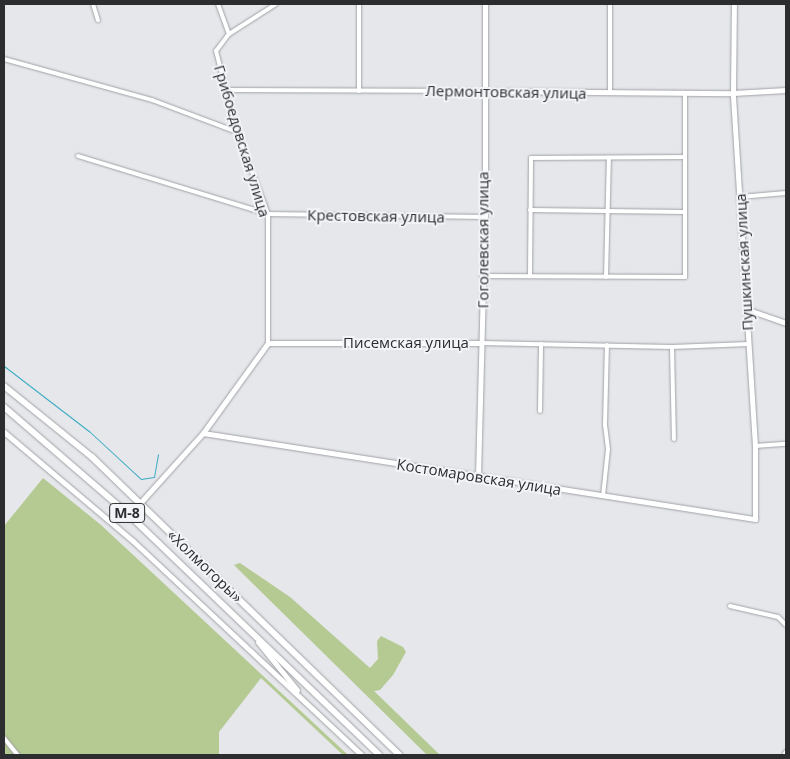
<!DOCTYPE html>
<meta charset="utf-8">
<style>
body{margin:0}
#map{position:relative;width:790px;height:759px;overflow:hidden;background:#e5e7eb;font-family:"Open Sans",sans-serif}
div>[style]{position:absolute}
.green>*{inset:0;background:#b4ca92}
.stream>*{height:1px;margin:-0.5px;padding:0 0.5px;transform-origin:0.5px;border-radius:0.5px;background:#3bacc2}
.roads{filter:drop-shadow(0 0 1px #a0a2a6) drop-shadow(0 0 1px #a0a2a6)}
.street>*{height:4px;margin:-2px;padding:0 2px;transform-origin:2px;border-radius:2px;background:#fff}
.secondary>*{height:5px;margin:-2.5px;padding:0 2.5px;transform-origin:2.5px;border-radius:2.5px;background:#fff}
.highway>*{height:6px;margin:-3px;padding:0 3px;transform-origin:3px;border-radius:3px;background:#fff}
span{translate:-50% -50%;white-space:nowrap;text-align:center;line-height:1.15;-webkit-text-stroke:4px #f2f4f8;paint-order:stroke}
.shield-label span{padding:1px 4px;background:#f2f4f8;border:1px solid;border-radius:4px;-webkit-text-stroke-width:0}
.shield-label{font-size:14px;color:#2c2d2f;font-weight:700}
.street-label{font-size:15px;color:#2c2d2f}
.frame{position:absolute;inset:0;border:5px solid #2c2d2f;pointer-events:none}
</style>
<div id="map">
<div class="green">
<div style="clip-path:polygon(43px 478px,101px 525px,348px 755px,343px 755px,261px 678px,219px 732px,219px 755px,4px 755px,4px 526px)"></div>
<div style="clip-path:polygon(240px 563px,290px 597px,370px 668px,378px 659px,377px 641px,381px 636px,403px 647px,406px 652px,393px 675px,380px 690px,374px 691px,440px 755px,427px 755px,234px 565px)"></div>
</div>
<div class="stream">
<div style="left:4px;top:366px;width:108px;rotate:37.5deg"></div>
<div style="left:90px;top:432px;width:69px;rotate:42.7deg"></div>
<div style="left:141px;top:479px;width:13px;rotate:-9deg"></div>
<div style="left:154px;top:477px;width:23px;rotate:-80deg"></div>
</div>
<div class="roads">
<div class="street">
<div style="left:93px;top:4px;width:17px;rotate:73deg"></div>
<div style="left:218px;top:4px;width:32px;rotate:70deg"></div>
<div style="left:4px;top:59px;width:154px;rotate:15.5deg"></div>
<div style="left:152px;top:100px;width:91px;rotate:20.6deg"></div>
<div style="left:226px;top:90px;width:257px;rotate:0.2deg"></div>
<div style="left:359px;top:91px;width:87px;rotate:-90deg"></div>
<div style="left:610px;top:93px;width:89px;rotate:-90deg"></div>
<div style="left:78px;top:156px;width:199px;rotate:17deg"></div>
<div style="left:268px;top:214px;width:217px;rotate:0.8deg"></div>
<div style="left:740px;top:197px;width:46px;rotate:-5deg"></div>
<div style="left:530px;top:210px;width:155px;rotate:0.7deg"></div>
<div style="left:482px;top:276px;width:203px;rotate:0.3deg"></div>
<div style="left:685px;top:277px;width:184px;rotate:-90deg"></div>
<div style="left:530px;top:276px;width:118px;rotate:-89.5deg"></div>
<div style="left:531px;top:158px;width:154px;rotate:-0.4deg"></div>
<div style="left:606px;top:277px;width:119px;rotate:-88.6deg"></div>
<div style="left:268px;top:343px;width:129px;rotate:-90deg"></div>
<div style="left:268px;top:214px;width:88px;rotate:-110.7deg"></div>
<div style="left:237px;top:132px;width:84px;rotate:-104.5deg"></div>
<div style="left:216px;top:51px;width:21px;rotate:-53deg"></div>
<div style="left:229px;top:34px;width:56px;rotate:-32.6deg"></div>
<div style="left:481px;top:343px;width:191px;rotate:1.2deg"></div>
<div style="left:672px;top:347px;width:77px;rotate:-2.2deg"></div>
<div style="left:672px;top:347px;width:92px;rotate:88.8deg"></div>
<div style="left:540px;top:411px;width:67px;rotate:-89.1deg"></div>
<div style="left:755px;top:446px;width:31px;rotate:-4deg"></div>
<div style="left:603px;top:496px;width:47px;rotate:-83.9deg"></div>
<div style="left:608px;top:449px;width:24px;rotate:-97deg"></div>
<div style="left:605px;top:425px;width:80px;rotate:-88.6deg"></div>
<div style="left:730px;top:606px;width:49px;rotate:12.9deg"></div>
<div style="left:778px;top:617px;width:11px;rotate:45deg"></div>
<div style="left:4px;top:738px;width:22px;rotate:51deg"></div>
<div style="left:784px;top:755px;width:4px;rotate:-56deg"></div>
</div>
<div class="secondary">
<div style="left:483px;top:91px;width:250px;rotate:0.5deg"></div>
<div style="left:733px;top:93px;width:53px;rotate:-3.2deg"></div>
<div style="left:746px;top:309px;width:42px;rotate:19.3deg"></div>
<div style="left:4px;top:432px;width:169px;rotate:40.2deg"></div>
<div style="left:133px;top:541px;width:313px;rotate:43.1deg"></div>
<div style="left:203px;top:433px;width:559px;rotate:8.86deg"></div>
<div style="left:755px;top:519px;width:73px;rotate:-90deg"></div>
<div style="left:755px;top:446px;width:354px;rotate:-93.6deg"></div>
<div style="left:733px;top:93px;width:89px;rotate:-89.4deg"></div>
<div style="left:478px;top:476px;width:259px;rotate:-88.5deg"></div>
<div style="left:485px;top:217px;width:213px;rotate:-90deg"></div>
<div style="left:140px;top:503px;width:94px;rotate:-48deg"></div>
<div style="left:203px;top:433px;width:111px;rotate:-54.2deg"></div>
<div style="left:268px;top:343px;width:213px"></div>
<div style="left:258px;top:642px;width:62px;rotate:50.9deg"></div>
</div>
<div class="highway">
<div style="left:4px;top:386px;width:113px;rotate:38.9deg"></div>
<div style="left:92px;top:457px;width:428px;rotate:44.1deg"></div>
<div style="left:4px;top:407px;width:162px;rotate:40.8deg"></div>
<div style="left:127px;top:513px;width:349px;rotate:43.8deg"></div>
</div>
</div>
<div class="shield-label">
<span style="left:127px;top:513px">М-8</span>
</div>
<div class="street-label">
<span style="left:506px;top:92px;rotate:1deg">Лермонтовская улица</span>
<span style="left:242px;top:141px;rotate:73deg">Грибоедовская улица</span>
<span style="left:376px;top:216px;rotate:1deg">Крестовская улица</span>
<span style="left:483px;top:240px;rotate:-90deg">Гоголевская улица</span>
<span style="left:744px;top:262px;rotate:-93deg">Пушкинская улица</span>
<span style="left:406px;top:343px">Писемская улица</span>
<span style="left:479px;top:477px;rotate:9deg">Костомаровская улица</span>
<span style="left:205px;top:566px;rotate:44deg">«Холмогоры»</span>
</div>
<div class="frame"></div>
</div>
